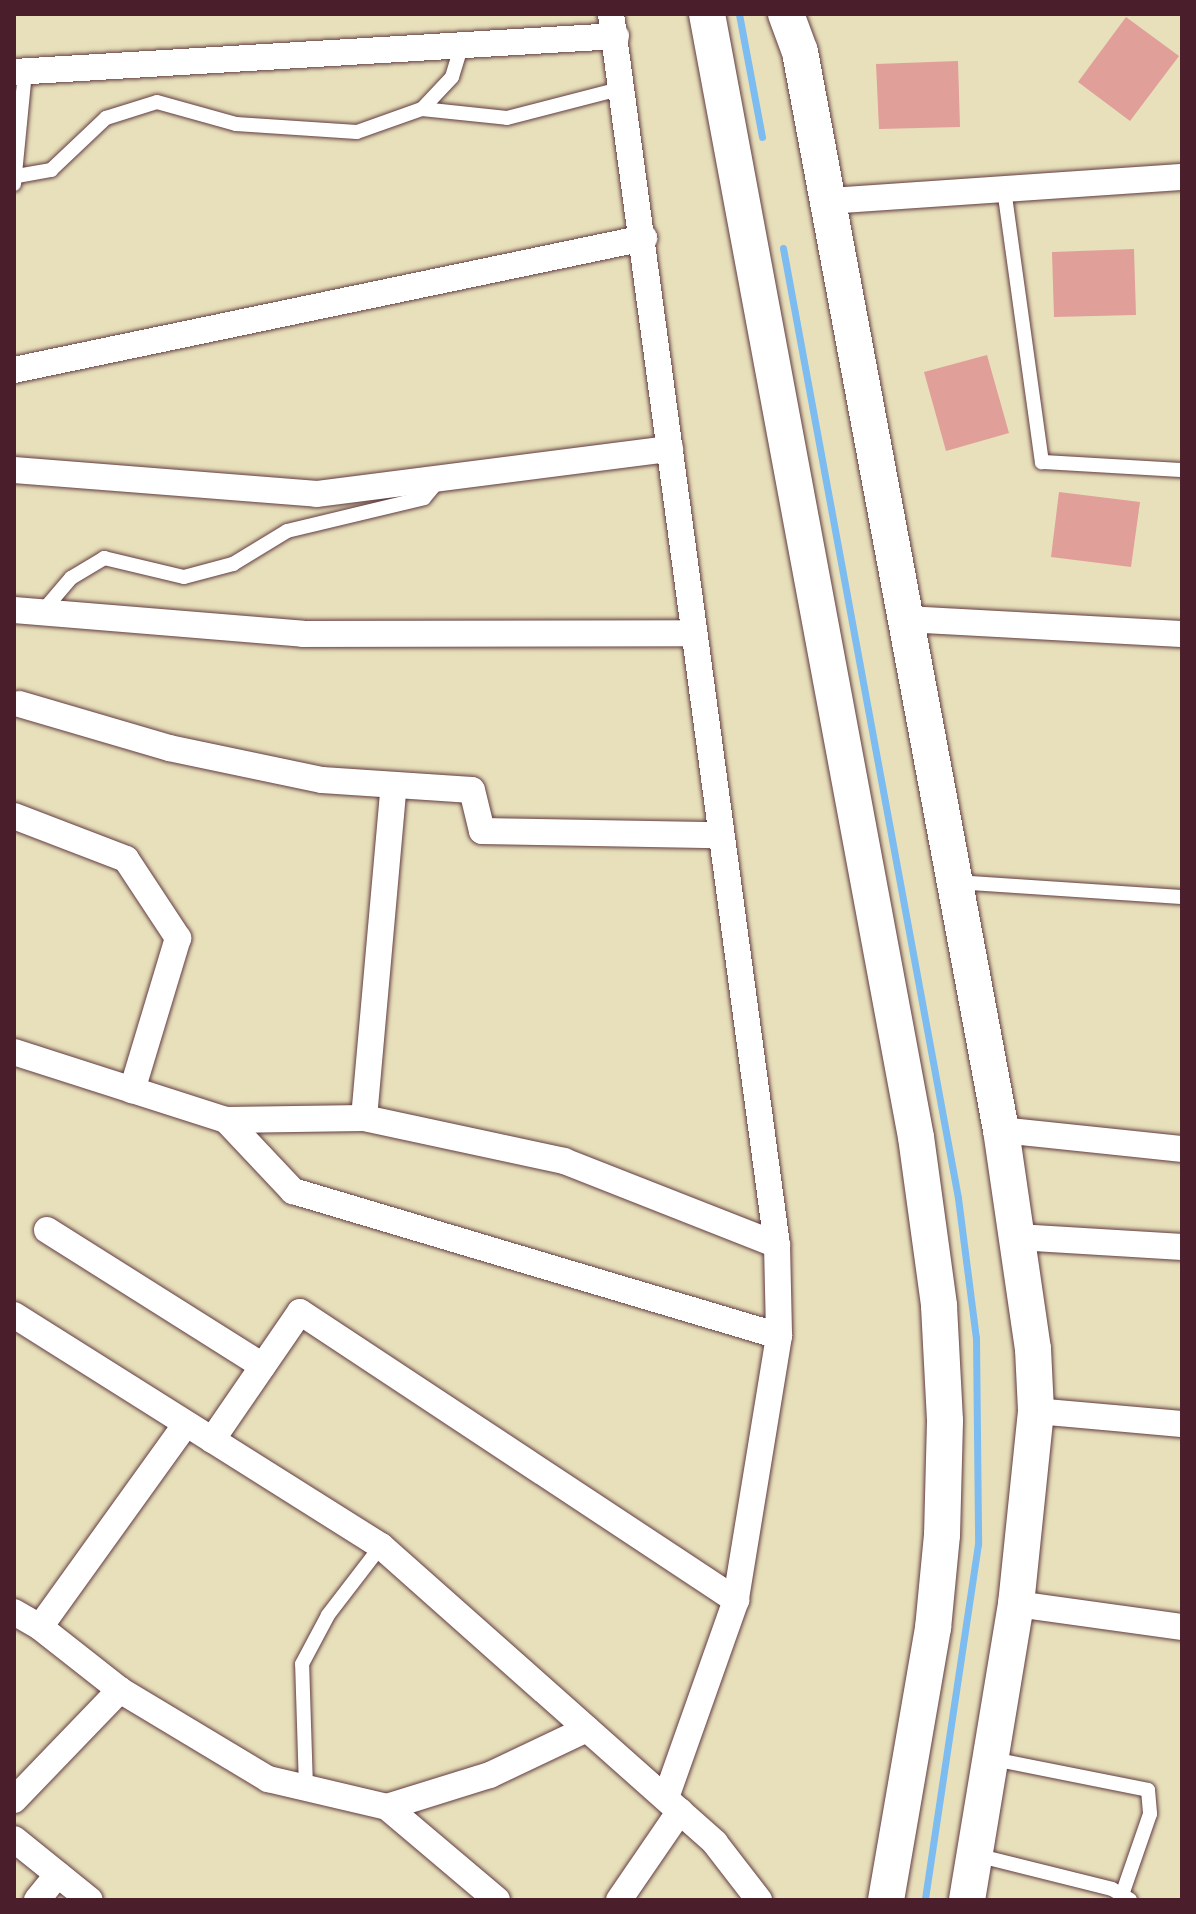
<!DOCTYPE html>
<style>
body{margin:0}
#map{position:relative;width:1196px;height:1914px;overflow:hidden;background:#e8e0bb;font-family:"Playpen Sans",sans-serif}
div>[style]{position:absolute}
.stream>*{height:7px;margin:-3.5px;padding:0 3.5px;transform-origin:3.5px;border-radius:3.5px;background:#7cbcf0}
.building>*{inset:0;background:#e09f99}
.roads{filter:drop-shadow(0 0 2px #623c41) drop-shadow(0 0 2px #623c41)}
.lane>*{height:14px;margin:-7px;padding:0 7px;transform-origin:7px;border-radius:7px;background:#fff}
.street>*{height:26px;margin:-13px;padding:0 13px;transform-origin:13px;border-radius:13px;background:#fff}
.secondary>*{height:36px;margin:-18px;padding:0 18px;transform-origin:18px;border-radius:18px;background:#fff}
span{translate:-50% -50%;white-space:nowrap;text-align:center;line-height:1.15;-webkit-text-stroke:7px #fbf7ec;paint-order:stroke}
.frame{position:absolute;inset:0;border:16px solid #4a1f2b;pointer-events:none}
</style>
<div id="map">
<div class="stream">
<div style="left:739px;top:14px;width:125px;rotate:79.4deg"></div>
<div style="left:783px;top:248px;width:966px;rotate:79.56deg"></div>
<div style="left:958px;top:1198px;width:141px;rotate:82.7deg"></div>
<div style="left:976px;top:1338px;width:206px;rotate:89.4deg"></div>
<div style="left:978px;top:1544px;width:360px;rotate:98.5deg"></div>
</div>
<div class="building">
<div style="clip-path:polygon(1126px 17px,1179px 56px,1130px 121px,1078px 82px)"></div>
<div style="clip-path:polygon(958px 61px,960px 127px,879px 129px,876px 64px)"></div>
<div style="clip-path:polygon(1134px 249px,1136px 315px,1054px 317px,1052px 252px)"></div>
<div style="clip-path:polygon(987px 355px,1009px 433px,946px 451px,924px 372px)"></div>
<div style="clip-path:polygon(1059px 492px,1140px 502px,1131px 567px,1051px 557px)"></div>
</div>
<div class="roads">
<div class="lane">
<div style="left:422px;top:109px;width:85px;rotate:6deg"></div>
<div style="left:507px;top:118px;width:120px;rotate:-14.5deg"></div>
<div style="left:17px;top:176px;width:35px;rotate:-10deg"></div>
<div style="left:51px;top:170px;width:76px;rotate:-43.4deg"></div>
<div style="left:106px;top:118px;width:53px;rotate:-17.4deg"></div>
<div style="left:157px;top:102px;width:82px;rotate:15.6deg"></div>
<div style="left:236px;top:124px;width:121px;rotate:3.8deg"></div>
<div style="left:357px;top:132px;width:69px;rotate:-19.5deg"></div>
<div style="left:422px;top:109px;width:44px;rotate:-46.8deg"></div>
<div style="left:452px;top:77px;width:34px;rotate:-73deg"></div>
<div style="left:14px;top:184px;width:114px;rotate:-84.4deg"></div>
<div style="left:1004px;top:189px;width:276px;rotate:82.1deg"></div>
<div style="left:1042px;top:462px;width:140px;rotate:3.3deg"></div>
<div style="left:42px;top:612px;width:45px;rotate:-49.5deg"></div>
<div style="left:71px;top:578px;width:39px;rotate:-31deg"></div>
<div style="left:104px;top:558px;width:82px;rotate:13.4deg"></div>
<div style="left:184px;top:577px;width:51px;rotate:-14.9deg"></div>
<div style="left:233px;top:564px;width:63px;rotate:-31.4deg"></div>
<div style="left:287px;top:531px;width:141px;rotate:-13.5deg"></div>
<div style="left:424px;top:498px;width:26px;rotate:-50deg"></div>
<div style="left:955px;top:882px;width:227px;rotate:3.8deg"></div>
<div style="left:993px;top:1759px;width:158px;rotate:11.3deg"></div>
<div style="left:1148px;top:1790px;width:24px;rotate:85deg"></div>
<div style="left:1150px;top:1814px;width:86px;rotate:109.1deg"></div>
<div style="left:306px;top:1788px;width:124px;rotate:-91.8deg"></div>
<div style="left:302px;top:1664px;width:55px;rotate:-62deg"></div>
<div style="left:328px;top:1615px;width:87px;rotate:-52.5deg"></div>
<div style="left:976px;top:1855px;width:140px;rotate:14deg"></div>
<div style="left:1112px;top:1889px;width:21px;rotate:31deg"></div>
</div>
<div class="street">
<div style="left:611px;top:14px;width:1242px;rotate:82.32deg"></div>
<div style="left:777px;top:1245px;width:91px;rotate:88.7deg"></div>
<div style="left:779px;top:1336px;width:267px;rotate:99.3deg"></div>
<div style="left:736px;top:1600px;width:210px;rotate:109.5deg"></div>
<div style="left:14px;top:72px;width:603px;rotate:-3.42deg"></div>
<div style="left:829px;top:201px;width:354px;rotate:-3.9deg"></div>
<div style="left:14px;top:370px;width:644px;rotate:-11.83deg"></div>
<div style="left:14px;top:470px;width:304px;rotate:4.5deg"></div>
<div style="left:317px;top:494px;width:356px;rotate:-7.3deg"></div>
<div style="left:14px;top:610px;width:290px;rotate:4.7deg"></div>
<div style="left:303px;top:634px;width:390px;rotate:-0.1deg"></div>
<div style="left:905px;top:619px;width:277px;rotate:3.1deg"></div>
<div style="left:19px;top:704px;width:156px;rotate:16.3deg"></div>
<div style="left:169px;top:748px;width:156px;rotate:11.8deg"></div>
<div style="left:322px;top:780px;width:150px;rotate:3.8deg"></div>
<div style="left:472px;top:790px;width:42px;rotate:76.3deg"></div>
<div style="left:482px;top:831px;width:237px;rotate:1deg"></div>
<div style="left:14px;top:816px;width:120px;rotate:21deg"></div>
<div style="left:126px;top:859px;width:95px;rotate:56.6deg"></div>
<div style="left:178px;top:938px;width:159px;rotate:106.8deg"></div>
<div style="left:14px;top:1052px;width:223px;rotate:17.8deg"></div>
<div style="left:226px;top:1120px;width:138px;rotate:-0.8deg"></div>
<div style="left:364px;top:1118px;width:205px;rotate:12.1deg"></div>
<div style="left:564px;top:1161px;width:229px;rotate:21.5deg"></div>
<div style="left:364px;top:1118px;width:334px;rotate:-84.9deg"></div>
<div style="left:226px;top:1120px;width:98px;rotate:46.7deg"></div>
<div style="left:293px;top:1191px;width:507px;rotate:16.61deg"></div>
<div style="left:1001px;top:1130px;width:182px;rotate:6deg"></div>
<div style="left:47px;top:1230px;width:255px;rotate:32.2deg"></div>
<div style="left:1018px;top:1237px;width:164px;rotate:3.5deg"></div>
<div style="left:14px;top:1315px;width:434px;rotate:32.2deg"></div>
<div style="left:381px;top:1546px;width:447px;rotate:41.6deg"></div>
<div style="left:715px;top:1843px;width:72px;rotate:52.3deg"></div>
<div style="left:1036px;top:1411px;width:147px;rotate:5.1deg"></div>
<div style="left:212px;top:1440px;width:155px;rotate:-55.5deg"></div>
<div style="left:300px;top:1312px;width:523px;rotate:33.45deg"></div>
<div style="left:1016px;top:1604px;width:168px;rotate:7.9deg"></div>
<div style="left:14px;top:1612px;width:30px;rotate:30deg"></div>
<div style="left:120px;top:1690px;width:102px;rotate:-141.8deg"></div>
<div style="left:40px;top:1627px;width:250px;rotate:-54.3deg"></div>
<div style="left:14px;top:1800px;width:153px;rotate:-46.1deg"></div>
<div style="left:120px;top:1690px;width:173px;rotate:31deg"></div>
<div style="left:268px;top:1779px;width:122px;rotate:13.2deg"></div>
<div style="left:387px;top:1807px;width:144px;rotate:40.2deg"></div>
<div style="left:387px;top:1807px;width:108px;rotate:-17.3deg"></div>
<div style="left:490px;top:1775px;width:107px;rotate:-25.4deg"></div>
<div style="left:14px;top:1839px;width:97px;rotate:38.8deg"></div>
<div style="left:37px;top:1900px;width:33px;rotate:-51deg"></div>
<div style="left:619px;top:1900px;width:108px;rotate:-55.6deg"></div>
</div>
<div class="secondary">
<div style="left:707px;top:14px;width:1142px;rotate:79.46deg"></div>
<div style="left:916px;top:1137px;width:171px;rotate:82.2deg"></div>
<div style="left:939px;top:1306px;width:115px;rotate:87deg"></div>
<div style="left:945px;top:1421px;width:114px;rotate:91.5deg"></div>
<div style="left:942px;top:1535px;width:93px;rotate:95.5deg"></div>
<div style="left:933px;top:1628px;width:276px;rotate:99.8deg"></div>
<div style="left:786px;top:14px;width:40px;rotate:69.8deg"></div>
<div style="left:800px;top:52px;width:1097px;rotate:79.44deg"></div>
<div style="left:1001px;top:1130px;width:221px;rotate:81.7deg"></div>
<div style="left:1033px;top:1349px;width:62px;rotate:87.2deg"></div>
<div style="left:1036px;top:1411px;width:194px;rotate:95.9deg"></div>
<div style="left:1016px;top:1604px;width:300px;rotate:99.4deg"></div>
</div>
</div>
<div class="frame"></div>
</div>
